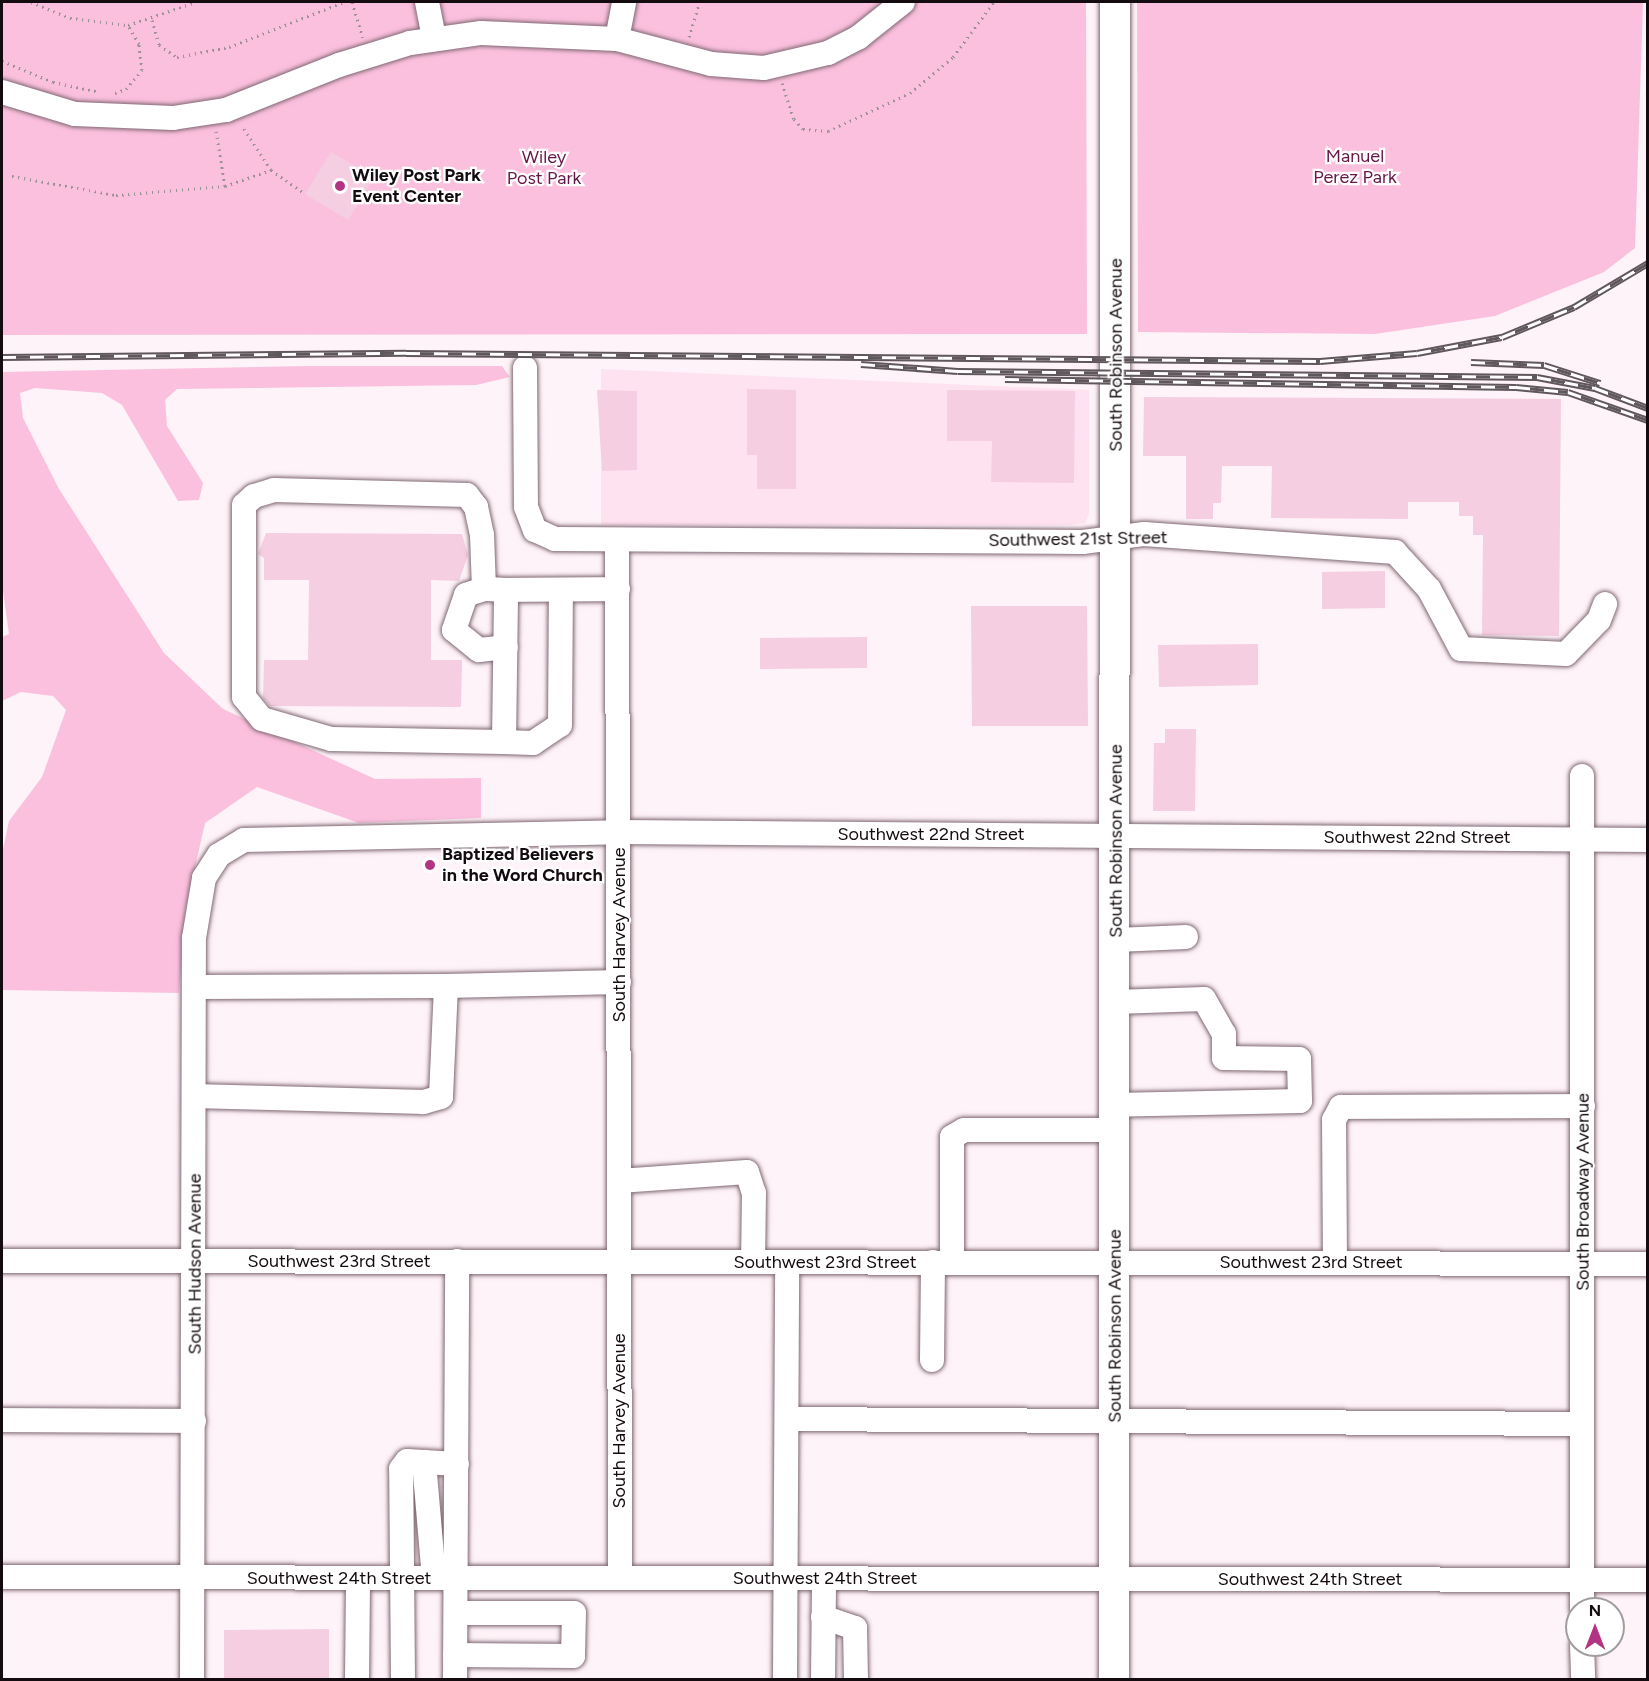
<!DOCTYPE html>
<style>
body{margin:0}
#map{position:relative;width:1649px;height:1681px;overflow:hidden;background:#fef3f8;font-family:Figtree,sans-serif}
div>[style]{position:absolute}
.built>*{inset:0;background:#ffe2f0}
.green>*{inset:0;background:#fbc0de}
.building>*{inset:0;background:#f5cee1}
.path>*{height:3px;margin-top:-1.5px;transform-origin:0;background:repeating-linear-gradient(90deg,#9b9196 0 1.5px,transparent 0 6px)}
.roads{filter:drop-shadow(0 0 2px #806874) drop-shadow(0 0 2px #806874)}
.minor>*{height:24px;margin:-12px;padding:0 12px;transform-origin:12px;border-radius:12px;background:#fff}
.major>*{height:30px;margin:-15px;padding:0 15px;transform-origin:15px;border-radius:15px;background:#fff}
.rail>*{height:7px;margin-top:-3.5px;transform-origin:0;background:repeating-linear-gradient(90deg,#fff 0 14px,#60575c 0 28px);box-sizing:border-box;border-block:2px solid #60575c}
.dots>*{width:16px;height:16px;translate:-50% -50%;box-sizing:border-box;border:3px solid #fff;border-radius:50%}
span{translate:-50% -50%;white-space:nowrap;text-align:center;line-height:1.15;-webkit-text-stroke:4.5px #fff;paint-order:stroke}
.park-label{font-size:18px;color:#661748}
.poi-label{font-size:18px;color:#140b10;font-weight:700}
.left{translate:0 -50%;text-align:left}
.street-label{font-size:18px;color:#140b10}
.frame{position:absolute;inset:0;border:3px solid #140b10;pointer-events:none}
.north{position:absolute;left:1565px;top:1597px;width:60px;height:60px;box-sizing:border-box;background:#fff;border:2px solid #a19d9f;border-radius:50%;rotate:0deg;font-size:16px;font-weight:700;line-height:24px;text-align:center;color:#140b10}
.north::after{content:'';display:block;margin:auto;width:21px;height:27px;background:#b23482;clip-path:polygon(50% 0,100% 100%,50% 72%,0 100%)}
</style>
<div id="map">
<div class="built">
<div style="clip-path:polygon(601px 369px,1089px 390px,1089px 514px,1085px 523px,1071px 525px,601px 525px)"></div>
</div>
<div class="green">
<div style="clip-path:polygon(2px 2px,1086px 2px,1087px 334px,2px 335px)"></div>
<div style="clip-path:polygon(1137px 2px,1643px 2px,1635px 248px,1604px 272px,1495px 316px,1375px 334px,1138px 332px)"></div>
<div style="clip-path:polygon(308px 366px,502px 366px,510px 377px,476px 385px,177px 389px,165px 400px,167px 426px,203px 483px,199px 500px,178px 501px,122px 405px,102px 393px,35px 388px,20px 393px,23px 418px,59px 489px,164px 653px,223px 709px,375px 779px,481px 778px,481px 818px,359px 823px,257px 787px,205px 823px,186px 907px,179px 993px,2px 990px,2px 854px,9px 821px,42px 777px,66px 710px,53px 696px,21px 692px,2px 701px,2px 637px,9px 634px,2px 584px,2px 372px)"></div>
</div>
<div class="building">
<div style="clip-path:polygon(331px 152px,374px 177px,348px 220px,305px 194px)"></div>
<div style="clip-path:polygon(747px 389px,796px 390px,796px 489px,757px 489px,757px 455px,747px 455px)"></div>
<div style="clip-path:polygon(597px 390px,637px 391px,637px 470px,602px 471px)"></div>
<div style="clip-path:polygon(947px 390px,1075px 391px,1074px 483px,991px 482px,992px 441px,947px 441px)"></div>
<div style="clip-path:polygon(1144px 397px,1561px 399px,1559px 636px,1482px 635px,1483px 535px,1473px 535px,1473px 516px,1459px 516px,1459px 502px,1408px 502px,1408px 519px,1271px 518px,1272px 466px,1222px 466px,1221px 503px,1213px 503px,1213px 519px,1186px 519px,1186px 456px,1143px 456px)"></div>
<div style="clip-path:polygon(266px 533px,462px 534px,468px 555px,459px 581px,431px 580px,431px 660px,462px 660px,461px 707px,270px 706px,263px 698px,264px 660px,308px 660px,309px 580px,264px 580px,264px 558px,258px 554px)"></div>
<div style="clip-path:polygon(1385px 571px,1385px 608px,1322px 609px,1322px 572px)"></div>
<div style="clip-path:polygon(971px 606px,1087px 606px,1088px 726px,972px 726px)"></div>
<div style="clip-path:polygon(867px 637px,867px 668px,760px 669px,760px 638px)"></div>
<div style="clip-path:polygon(1258px 644px,1258px 685px,1159px 687px,1158px 645px)"></div>
<div style="clip-path:polygon(1165px 729px,1196px 729px,1195px 811px,1153px 811px,1154px 743px,1165px 743px)"></div>
<div style="clip-path:polygon(329px 1629px,329px 1680px,224px 1680px,224px 1630px)"></div>
</div>
<div class="path">
<div style="left:31px;top:2px;width:42px;rotate:22.3deg"></div>
<div style="left:70px;top:18px;width:58px;rotate:6.9deg"></div>
<div style="left:128px;top:25px;width:72px;rotate:-18.7deg"></div>
<div style="left:352px;top:2px;width:37px;rotate:73deg"></div>
<div style="left:152px;top:20px;width:26px;rotate:74deg"></div>
<div style="left:159px;top:45px;width:22px;rotate:34deg"></div>
<div style="left:177px;top:57px;width:53px;rotate:-10.9deg"></div>
<div style="left:229px;top:47px;width:123px;rotate:-21.4deg"></div>
<div style="left:689px;top:37px;width:37px;rotate:-73deg"></div>
<div style="left:2px;top:61px;width:55px;rotate:22.4deg"></div>
<div style="left:53px;top:82px;width:48px;rotate:12deg"></div>
<div style="left:782px;top:83px;width:38px;rotate:72deg"></div>
<div style="left:794px;top:119px;width:13px;rotate:48deg"></div>
<div style="left:803px;top:129px;width:25px;rotate:5deg"></div>
<div style="left:828px;top:131px;width:90px;rotate:-24.9deg"></div>
<div style="left:910px;top:93px;width:56px;rotate:-39.9deg"></div>
<div style="left:953px;top:57px;width:69px;rotate:-53.3deg"></div>
<div style="left:115px;top:93px;width:12px;rotate:-20deg"></div>
<div style="left:126px;top:89px;width:25px;rotate:-50deg"></div>
<div style="left:142px;top:70px;width:26px;rotate:-97deg"></div>
<div style="left:139px;top:44px;width:22px;rotate:-120deg"></div>
<div style="left:271px;top:170px;width:38px;rotate:35deg"></div>
<div style="left:12px;top:176px;width:106px;rotate:10.4deg"></div>
<div style="left:116px;top:195px;width:109px;rotate:-4.7deg"></div>
<div style="left:225px;top:186px;width:56px;rotate:-99.3deg"></div>
<div style="left:225px;top:186px;width:49px;rotate:-19.2deg"></div>
<div style="left:271px;top:170px;width:53px;rotate:-123.4deg"></div>
</div>
<div class="roads">
<div class="minor">
<div style="left:427px;top:2px;width:38px;rotate:79deg"></div>
<div style="left:617px;top:39px;width:38px;rotate:-79deg"></div>
<div style="left:2px;top:92px;width:76px;rotate:16.8deg"></div>
<div style="left:75px;top:114px;width:98px;rotate:2.3deg"></div>
<div style="left:173px;top:118px;width:54px;rotate:-8.6deg"></div>
<div style="left:226px;top:110px;width:122px;rotate:-21.7deg"></div>
<div style="left:339px;top:65px;width:74px;rotate:-17.2deg"></div>
<div style="left:410px;top:43px;width:72px;rotate:-8deg"></div>
<div style="left:481px;top:33px;width:136px;rotate:2.5deg"></div>
<div style="left:617px;top:39px;width:97px;rotate:14.9deg"></div>
<div style="left:711px;top:64px;width:53px;rotate:4.3deg"></div>
<div style="left:764px;top:68px;width:66px;rotate:-13.2deg"></div>
<div style="left:828px;top:53px;width:35px;rotate:-27deg"></div>
<div style="left:859px;top:37px;width:56px;rotate:-38.5deg"></div>
<div style="left:525px;top:368px;width:139px;rotate:89.6deg"></div>
<div style="left:526px;top:507px;width:25px;rotate:69deg"></div>
<div style="left:535px;top:530px;width:22px;rotate:24deg"></div>
<div style="left:555px;top:539px;width:528px;rotate:0.33deg"></div>
<div style="left:1083px;top:542px;width:62px;rotate:-7.5deg"></div>
<div style="left:1144px;top:534px;width:252px;rotate:4.1deg"></div>
<div style="left:1395px;top:552px;width:50px;rotate:47.4deg"></div>
<div style="left:1429px;top:589px;width:68px;rotate:61.9deg"></div>
<div style="left:1461px;top:649px;width:105px;rotate:2.7deg"></div>
<div style="left:1566px;top:654px;width:47px;rotate:-45.9deg"></div>
<div style="left:1599px;top:620px;width:17px;rotate:-69deg"></div>
<div style="left:617px;top:541px;width:1037px;rotate:89.83deg"></div>
<div style="left:484px;top:589px;width:19px;rotate:162deg"></div>
<div style="left:466px;top:595px;width:37px;rotate:109deg"></div>
<div style="left:454px;top:630px;width:32px;rotate:39deg"></div>
<div style="left:479px;top:650px;width:27px;rotate:-6deg"></div>
<div style="left:506px;top:590px;width:22px;rotate:-177deg"></div>
<div style="left:484px;top:589px;width:54px;rotate:-92.1deg"></div>
<div style="left:482px;top:535px;width:29px;rotate:-102deg"></div>
<div style="left:476px;top:507px;width:15px;rotate:-127deg"></div>
<div style="left:467px;top:495px;width:193px;rotate:-178.5deg"></div>
<div style="left:274px;top:490px;width:21px;rotate:163deg"></div>
<div style="left:254px;top:496px;width:13px;rotate:138deg"></div>
<div style="left:244px;top:505px;width:192px;rotate:90deg"></div>
<div style="left:244px;top:697px;width:28px;rotate:51deg"></div>
<div style="left:262px;top:719px;width:72px;rotate:16.2deg"></div>
<div style="left:331px;top:739px;width:173px;rotate:1deg"></div>
<div style="left:504px;top:742px;width:152px;rotate:-89.2deg"></div>
<div style="left:506px;top:590px;width:112px;rotate:-0.5deg"></div>
<div style="left:504px;top:742px;width:29px;rotate:2deg"></div>
<div style="left:533px;top:743px;width:32px;rotate:-34deg"></div>
<div style="left:560px;top:725px;width:135px;rotate:-89.6deg"></div>
<div style="left:1116px;top:940px;width:70px;rotate:-2.5deg"></div>
<div style="left:446px;top:986px;width:173px;rotate:-1.3deg"></div>
<div style="left:194px;top:987px;width:252px;rotate:-0.2deg"></div>
<div style="left:446px;top:986px;width:111px;rotate:92.6deg"></div>
<div style="left:441px;top:1097px;width:19px;rotate:164deg"></div>
<div style="left:423px;top:1102px;width:228px;rotate:-178.5deg"></div>
<div style="left:1115px;top:1002px;width:89px;rotate:-1.9deg"></div>
<div style="left:1204px;top:999px;width:40px;rotate:60.3deg"></div>
<div style="left:1224px;top:1034px;width:24px;rotate:90deg"></div>
<div style="left:1224px;top:1058px;width:75px;rotate:0.8deg"></div>
<div style="left:1299px;top:1059px;width:42px;rotate:88.6deg"></div>
<div style="left:1300px;top:1101px;width:185px;rotate:178.8deg"></div>
<div style="left:619px;top:1181px;width:128px;rotate:-4deg"></div>
<div style="left:747px;top:1172px;width:22px;rotate:72deg"></div>
<div style="left:754px;top:1193px;width:69px;rotate:90.8deg"></div>
<div style="left:2px;top:1261px;width:1646px;rotate:0.1deg"></div>
<div style="left:952px;top:1262px;width:125px;rotate:-90deg"></div>
<div style="left:952px;top:1137px;width:14px;rotate:-30deg"></div>
<div style="left:964px;top:1130px;width:151px"></div>
<div style="left:1335px;top:1262px;width:142px;rotate:-90.4deg"></div>
<div style="left:1334px;top:1120px;width:15px;rotate:-62deg"></div>
<div style="left:1341px;top:1107px;width:242px;rotate:-0.2deg"></div>
<div style="left:932px;top:1360px;width:98px;rotate:-89.4deg"></div>
<div style="left:787px;top:1419px;width:795px;rotate:0.36deg"></div>
<div style="left:2px;top:1420px;width:192px;rotate:0.3deg"></div>
<div style="left:424px;top:1462px;width:116px;rotate:85.1deg"></div>
<div style="left:2px;top:1577px;width:1646px;rotate:0.1deg"></div>
<div style="left:1582px;top:1609px;width:833px;rotate:-90deg"></div>
<div style="left:823px;top:1617px;width:34px;rotate:19deg"></div>
<div style="left:855px;top:1628px;width:52px;rotate:88.9deg"></div>
<div style="left:1582px;top:1645px;width:35px;rotate:88deg"></div>
<div style="left:455px;top:1655px;width:118px;rotate:0.5deg"></div>
<div style="left:573px;top:1656px;width:43px;rotate:-88.7deg"></div>
<div style="left:574px;top:1613px;width:118px;rotate:180deg"></div>
<div style="left:192px;top:1680px;width:742px;rotate:-89.85deg"></div>
<div style="left:194px;top:938px;width:61px;rotate:-80.5deg"></div>
<div style="left:204px;top:878px;width:27px;rotate:-57deg"></div>
<div style="left:219px;top:855px;width:29px;rotate:-31deg"></div>
<div style="left:244px;top:840px;width:375px;rotate:-1.2deg"></div>
<div style="left:619px;top:832px;width:1029px;rotate:0.45deg"></div>
<div style="left:357px;top:1680px;width:102px;rotate:-89.4deg"></div>
<div style="left:403px;top:1680px;width:211px;rotate:-90.5deg"></div>
<div style="left:401px;top:1469px;width:10px;rotate:-53deg"></div>
<div style="left:407px;top:1461px;width:50px;rotate:3.4deg"></div>
<div style="left:455px;top:1680px;width:419px;rotate:-89.7deg"></div>
<div style="left:785px;top:1680px;width:418px;rotate:-89.7deg"></div>
<div style="left:823px;top:1680px;width:102px;rotate:-89.4deg"></div>
</div>
<div class="major">
<div style="left:1114px;top:1680px;width:1678px;rotate:-89.97deg"></div>
</div>
</div>
<div class="rail">
<div style="left:2px;top:357px;width:404px;rotate:-0.6deg"></div>
<div style="left:406px;top:353px;width:914px;rotate:0.5deg"></div>
<div style="left:1320px;top:361px;width:97px;rotate:-4.7deg"></div>
<div style="left:1417px;top:353px;width:86px;rotate:-10.7deg"></div>
<div style="left:1502px;top:337px;width:78px;rotate:-22.6deg"></div>
<div style="left:1574px;top:307px;width:86px;rotate:-30.7deg"></div>
<div style="left:1471px;top:362px;width:73px;rotate:2.4deg"></div>
<div style="left:1544px;top:365px;width:59px;rotate:17.8deg"></div>
<div style="left:861px;top:364px;width:97px;rotate:4.1deg"></div>
<div style="left:958px;top:371px;width:579px;rotate:0.59deg"></div>
<div style="left:1537px;top:377px;width:59px;rotate:10.7deg"></div>
<div style="left:1595px;top:388px;width:57px;rotate:20.7deg"></div>
<div style="left:1005px;top:379px;width:511px;rotate:0.9deg"></div>
<div style="left:1516px;top:387px;width:52px;rotate:5.5deg"></div>
<div style="left:1568px;top:392px;width:85px;rotate:19.3deg"></div>
</div>
<div class="dots">
<div style="left:340px;top:186px;background:#b23482"></div>
<div style="left:430px;top:865px;background:#b23482"></div>
</div>
<div class="park-label">
<span style="left:1355px;top:167px">Manuel<br>Perez Park</span>
<span style="left:544px;top:168px">Wiley<br>Post Park</span>
</div>
<div class="poi-label">
<span class="left" style="left:352px;top:186px">Wiley Post Park<br>Event Center</span>
<span class="left" style="left:442px;top:865px">Baptized Believers<br>in the Word Church</span>
</div>
<div class="street-label">
<span style="left:1116px;top:355px;rotate:-90deg">South Robinson Avenue</span>
<span style="left:1078px;top:539px;rotate:-1deg">Southwest 21st Street</span>
<span style="left:931px;top:834px">Southwest 22nd Street</span>
<span style="left:1417px;top:837px">Southwest 22nd Street</span>
<span style="left:1116px;top:841px;rotate:-90deg">South Robinson Avenue</span>
<span style="left:619px;top:935px;rotate:-90deg">South Harvey Avenue</span>
<span style="left:1583px;top:1192px;rotate:-90deg">South Broadway Avenue</span>
<span style="left:339px;top:1261px">Southwest 23rd Street</span>
<span style="left:825px;top:1262px">Southwest 23rd Street</span>
<span style="left:1311px;top:1262px">Southwest 23rd Street</span>
<span style="left:195px;top:1264px;rotate:-90deg">South Hudson Avenue</span>
<span style="left:1115px;top:1326px;rotate:-90deg">South Robinson Avenue</span>
<span style="left:619px;top:1421px;rotate:-90deg">South Harvey Avenue</span>
<span style="left:339px;top:1578px">Southwest 24th Street</span>
<span style="left:825px;top:1578px">Southwest 24th Street</span>
<span style="left:1310px;top:1579px">Southwest 24th Street</span>
</div>
<div class="frame"></div>
<div class="north">N</div>
</div>
